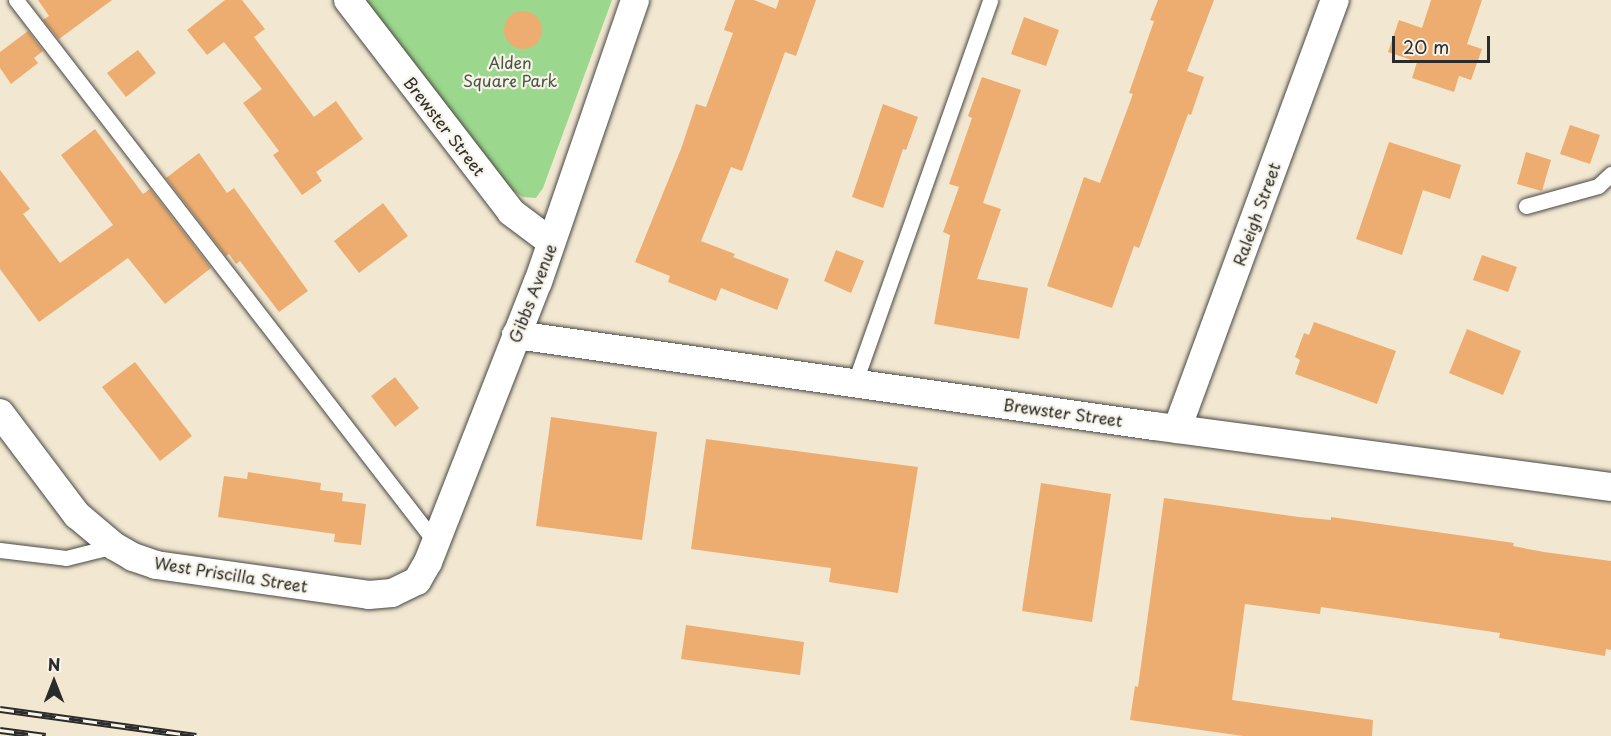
<!DOCTYPE html>
<style>
body{margin:0}
#map{position:relative;width:1611px;height:736px;overflow:hidden;background:#f2e8d1;font-family:"Playpen Sans",sans-serif}
div>[style]{position:absolute}
.green>*{inset:0;background:#9bd78c}
.building>*{inset:0;background:#eead70}
.round{border-radius:50%}
.roads{filter:drop-shadow(0 0 2px #494744) drop-shadow(0 0 2px #494744)}
.lane>*{height:15px;margin:-7.5px;padding:0 7.5px;transform-origin:7.5px;border-radius:7.5px;background:#fff}
.street>*{height:28px;margin:-14px;padding:0 14px;transform-origin:14px;border-radius:14px;background:#fff}
.rail>*{height:7px;margin-top:-3.5px;transform-origin:0;background:repeating-linear-gradient(90deg,#f7f3e8 0 14px,#2b2b2b 0 28px);box-sizing:border-box;border-block:2px solid #2b2b2b}
span{translate:-50% -50%;white-space:nowrap;text-align:center;line-height:1.15;-webkit-text-stroke:4.5px #f7f3e8;paint-order:stroke}
.park-label{font-size:16px;color:#475643}
.street-label{font-size:16px;color:#2b2b2b}
.north{position:absolute;left:24px;top:652px;width:60px;height:60px;-webkit-text-stroke:4px #f7f3e8;paint-order:stroke;rotate:0deg;font-size:16px;font-weight:700;line-height:24px;text-align:center;color:#2b2b2b}
.north::after{content:'';display:block;margin:auto;width:21px;height:27px;background:#2b2b2b;clip-path:polygon(50% 0,100% 100%,50% 72%,0 100%)}
.scale{position:absolute;left:1392px;top:36px;width:98px;height:27px;box-sizing:border-box;border:3px solid #2b2b2b;border-top:0;padding-left:8px;font-size:18px;line-height:21px;white-space:nowrap;color:#2b2b2b;-webkit-text-stroke:4px #f7f3e8;paint-order:stroke}
</style>
<div id="map">
<div class="green">
<div style="clip-path:polygon(363px 0,612px 0,543px 188px,536px 198px,523px 197px,512px 190px)"></div>
</div>
<div class="building">
<div style="clip-path:polygon(38px 0,112px 0,59px 39px,43px 20px,49px 16px)"></div>
<div style="clip-path:polygon(225px 0,242px 0,265px 29px,254px 37px,314px 117px,336px 101px,363px 139px,316px 172px,322px 181px,302px 195px,273px 155px,279px 151px,243px 103px,262px 89px,224px 42px,207px 55px,187px 30px)"></div>
<div style="clip-path:polygon(735px 0,754px 0,776px 9px,779px 0,816px 0,796px 56px,785px 52px,742px 171px,731px 167px,701px 241px,735px 254px,733px 257px,789px 279px,777px 310px,721px 288px,716px 301px,668px 282px,670px 276px,635px 262px,681px 149px,696px 104px,706px 107px,733px 33px,724px 30px)"></div>
<div style="clip-path:polygon(1158px 0,1214px 0,1187px 71px,1204px 77px,1191px 115px,1188px 114px,1139px 248px,1134px 246px,1112px 308px,1047px 286px,1084px 177px,1100px 183px,1133px 94px,1129px 93px,1154px 21px,1150px 20px)"></div>
<div style="clip-path:polygon(1431px 0,1482px 0,1467px 44px,1482px 49px,1471px 80px,1459px 76px,1454px 92px,1412px 78px,1417px 62px,1388px 52px,1399px 20px,1422px 28px)"></div>
<div class="round" style="left:504px;top:11px;width:38px;height:38px"></div>
<div style="clip-path:polygon(1024px 17px,1059px 30px,1046px 66px,1011px 54px)"></div>
<div style="clip-path:polygon(28px 31px,43px 51px,34px 58px,38px 63px,11px 84px,0 68px,0 52px)"></div>
<div style="clip-path:polygon(138px 50px,156px 73px,126px 97px,107px 73px)"></div>
<div style="clip-path:polygon(982px 77px,1021px 90px,983px 203px,1001px 209px,977px 279px,1028px 288px,1019px 339px,934px 324px,950px 235px,943px 232px,959px 187px,949px 184px,972px 118px,968px 116px)"></div>
<div style="clip-path:polygon(883px 104px,918px 117px,906px 150px,903px 149px,883px 208px,852px 197px)"></div>
<div style="clip-path:polygon(1570px 125px,1600px 135px,1590px 164px,1560px 154px)"></div>
<div style="clip-path:polygon(95px 129px,143px 194px,150px 189px,211px 268px,165px 304px,128px 258px,39px 322px,0 269px,0 170px,30px 209px,23px 214px,60px 263px,113px 225px,61px 155px)"></div>
<div style="clip-path:polygon(1389px 142px,1461px 165px,1450px 199px,1423px 190px,1402px 255px,1356px 239px)"></div>
<div style="clip-path:polygon(1526px 152px,1551px 160px,1542px 191px,1517px 184px)"></div>
<div style="clip-path:polygon(199px 153px,227px 193px,234px 188px,308px 291px,279px 312px,240px 261px,236px 264px,229px 254px,226px 256px,166px 178px)"></div>
<div style="clip-path:polygon(383px 203px,408px 236px,359px 273px,334px 241px)"></div>
<div style="clip-path:polygon(836px 250px,864px 261px,851px 293px,824px 281px)"></div>
<div style="clip-path:polygon(1482px 255px,1517px 267px,1508px 292px,1473px 280px)"></div>
<div style="clip-path:polygon(1314px 322px,1396px 351px,1377px 404px,1295px 374px,1300px 360px,1295px 357px,1304px 333px,1309px 335px)"></div>
<div style="clip-path:polygon(1467px 329px,1521px 351px,1503px 395px,1449px 373px)"></div>
<div style="clip-path:polygon(135px 362px,192px 436px,160px 461px,102px 387px)"></div>
<div style="clip-path:polygon(395px 377px,419px 408px,395px 427px,371px 396px)"></div>
<div style="clip-path:polygon(551px 417px,657px 432px,642px 540px,536px 526px)"></div>
<div style="clip-path:polygon(706px 439px,918px 467px,898px 593px,829px 582px,831px 568px,691px 549px)"></div>
<div style="clip-path:polygon(248px 472px,321px 483px,320px 490px,343px 493px,342px 501px,366px 504px,361px 545px,334px 542px,335px 534px,218px 517px,224px 476px,247px 479px)"></div>
<div style="clip-path:polygon(1041px 483px,1111px 494px,1092px 622px,1022px 611px)"></div>
<div style="clip-path:polygon(1164px 498px,1299px 517px,1331px 520px,1331px 517px,1514px 543px,1513px 546px,1544px 552px,1611px 561px,1611px 650px,1606px 649px,1605px 656px,1499px 638px,1500px 633px,1321px 607px,1320px 614px,1245px 604px,1232px 700px,1373px 720px,1372px 736px,1243px 736px,1130px 720px,1135px 686px,1138px 687px)"></div>
<div style="clip-path:polygon(686px 625px,804px 642px,800px 675px,681px 659px)"></div>
</div>
<div class="roads">
<div class="lane">
<div style="left:16px;top:0;width:686px;rotate:52.28deg"></div>
<div style="left:1526px;top:206px;width:75px;rotate:-15.5deg"></div>
<div style="left:1598px;top:186px;width:18px;rotate:-43deg"></div>
<div style="left:855px;top:382px;width:405px;rotate:-70.5deg"></div>
<div style="left:0;top:550px;width:66px;rotate:6.9deg"></div>
<div style="left:66px;top:558px;width:49px;rotate:-14deg"></div>
</div>
<div class="street">
<div style="left:348px;top:0;width:267px;rotate:52.4deg"></div>
<div style="left:511px;top:212px;width:50px;rotate:36.9deg"></div>
<div style="left:516px;top:335px;width:644px;rotate:8.12deg"></div>
<div style="left:1154px;top:426px;width:461px;rotate:7.6deg"></div>
<div style="left:0;top:413px;width:128px;rotate:53deg"></div>
<div style="left:77px;top:515px;width:48px;rotate:40deg"></div>
<div style="left:114px;top:546px;width:22px;rotate:30deg"></div>
<div style="left:133px;top:557px;width:24px;rotate:19deg"></div>
<div style="left:156px;top:565px;width:215px;rotate:8deg"></div>
<div style="left:369px;top:595px;width:23px;rotate:-5deg"></div>
<div style="left:392px;top:593px;width:28px;rotate:-26deg"></div>
<div style="left:417px;top:581px;width:22px;rotate:-60deg"></div>
<div style="left:428px;top:562px;width:301px;rotate:-68.6deg"></div>
<div style="left:538px;top:282px;width:298px;rotate:-71deg"></div>
<div style="left:1177px;top:429px;width:457px;rotate:-69.8deg"></div>
</div>
</div>
<div class="rail">
<div style="left:0;top:709px;width:198px;rotate:7.8deg"></div>
<div style="left:0;top:730px;width:46px;rotate:7.4deg"></div>
</div>
<div class="park-label">
<span style="left:510px;top:71px">Alden<br>Square Park</span>
</div>
<div class="street-label">
<span style="left:445px;top:126px;rotate:52deg">Brewster Street</span>
<span style="left:1256px;top:214px;rotate:-70deg">Raleigh Street</span>
<span style="left:532px;top:293px;rotate:-69deg">Gibbs Avenue</span>
<span style="left:1063px;top:412px;rotate:8deg">Brewster Street</span>
<span style="left:231px;top:574px;rotate:9deg">West Priscilla Street</span>
</div>
<div class="north">N</div>
<div class="scale">20 m</div>
</div>
